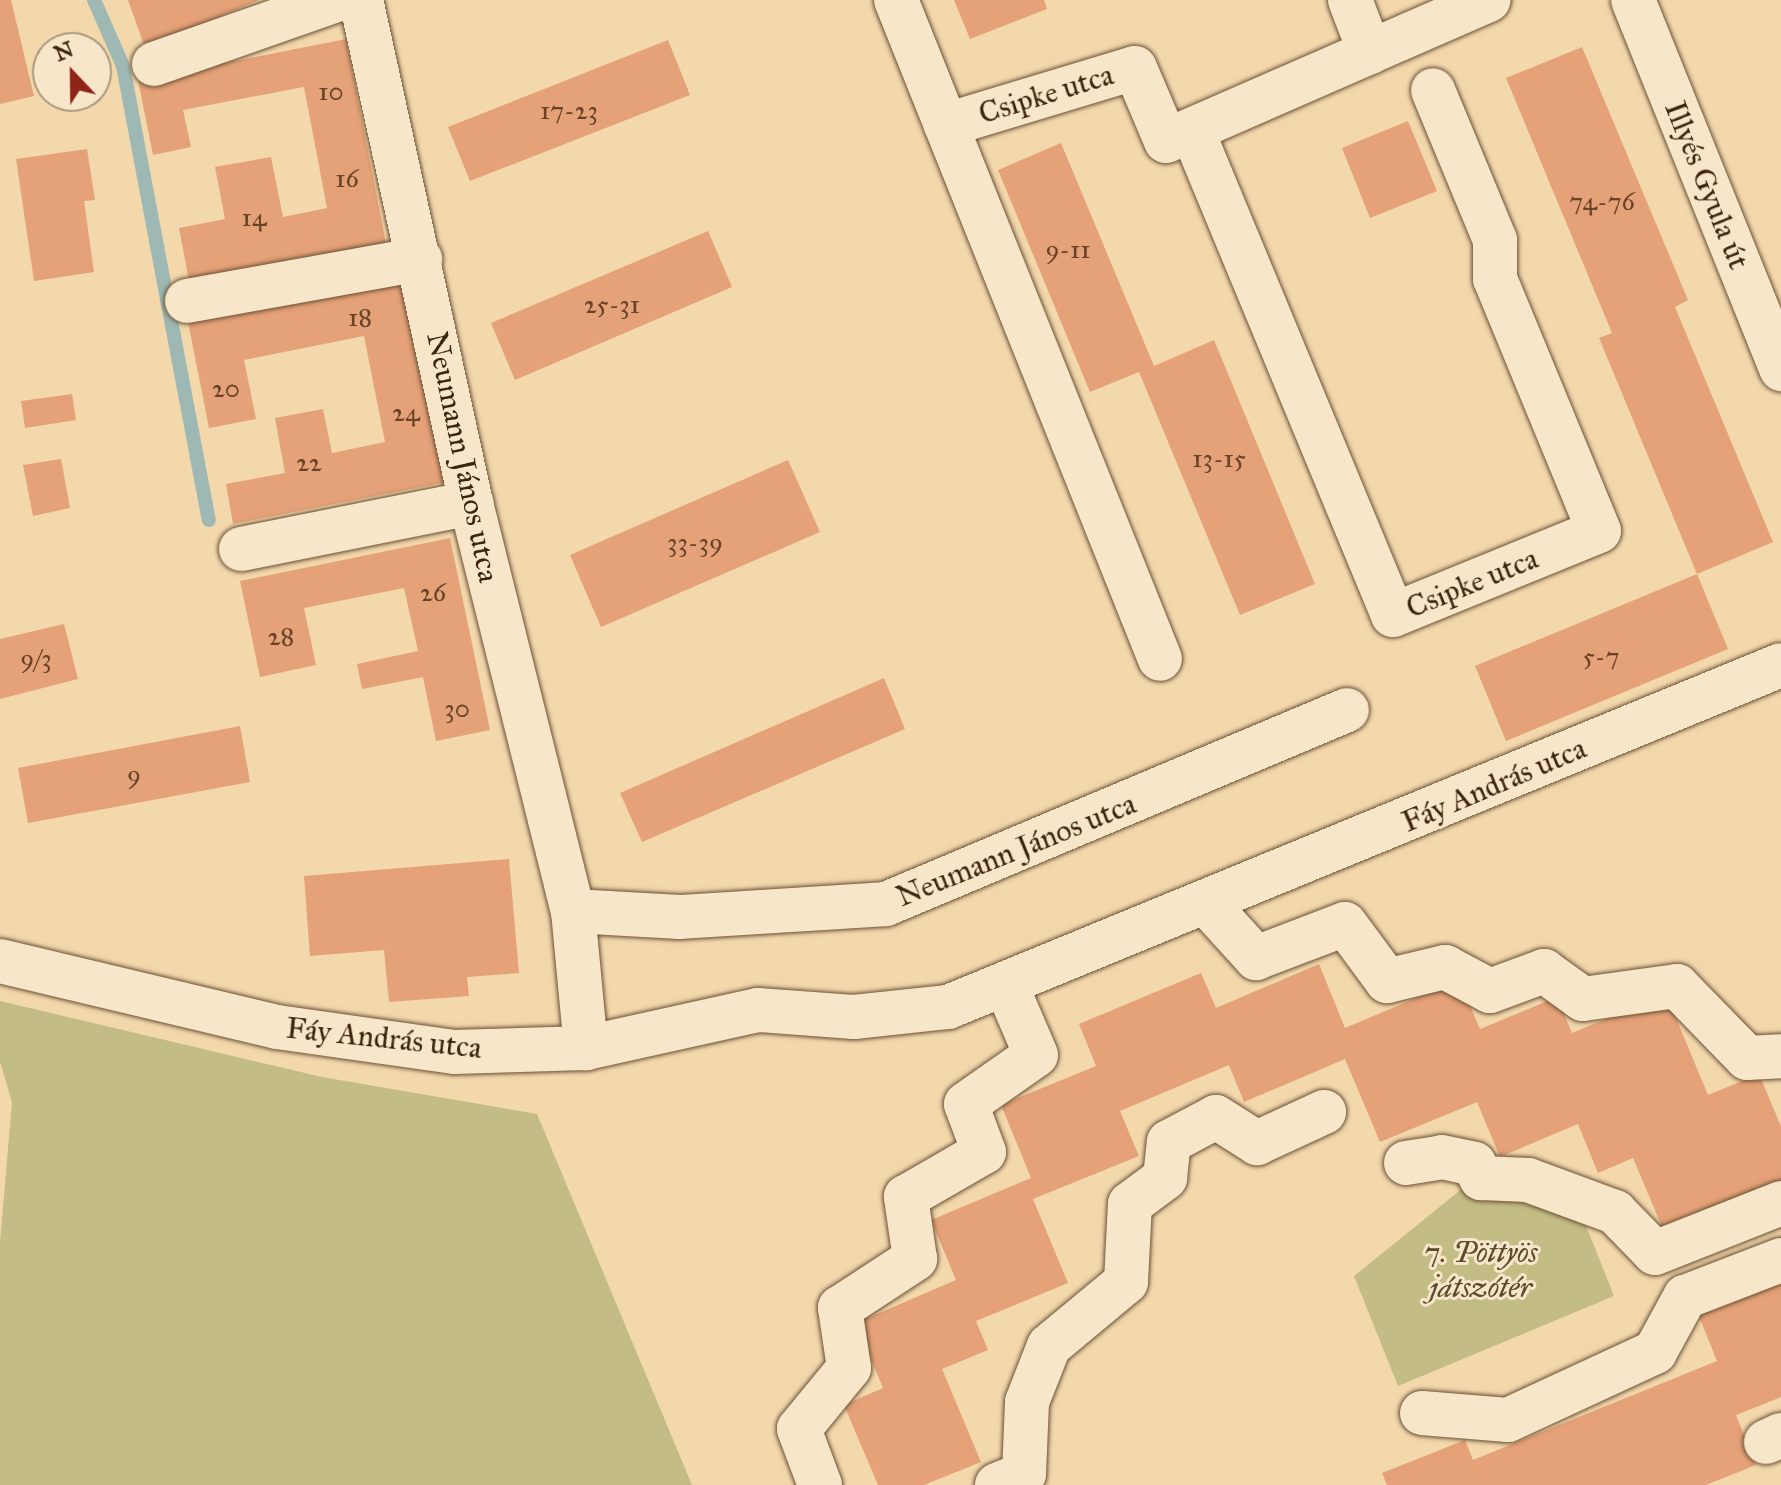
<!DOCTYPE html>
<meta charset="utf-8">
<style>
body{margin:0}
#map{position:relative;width:1781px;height:1485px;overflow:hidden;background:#f3d8ac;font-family:"IM FELL Great Primer",serif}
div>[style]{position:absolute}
.green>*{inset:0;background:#c3bc84}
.stream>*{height:14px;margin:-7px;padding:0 7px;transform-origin:7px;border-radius:7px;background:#9eb8b3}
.building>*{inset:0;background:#e5a177}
.roads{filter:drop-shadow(0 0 2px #6a5136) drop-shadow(0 0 2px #6a5136)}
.minor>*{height:44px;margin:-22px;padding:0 22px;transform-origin:22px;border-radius:22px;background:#f7e6c9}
span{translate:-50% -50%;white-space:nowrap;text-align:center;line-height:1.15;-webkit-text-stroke:6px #f7e6c9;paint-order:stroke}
.number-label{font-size:26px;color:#674328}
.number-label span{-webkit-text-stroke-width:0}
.street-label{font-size:30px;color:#3d240e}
.park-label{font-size:30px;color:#5e4a2c;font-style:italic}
.north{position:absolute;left:32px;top:32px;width:80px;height:80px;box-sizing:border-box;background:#f7e6c9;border:2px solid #ad987e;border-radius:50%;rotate:338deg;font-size:22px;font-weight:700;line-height:32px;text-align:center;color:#3d240e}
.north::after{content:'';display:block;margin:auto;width:28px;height:36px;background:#8f2418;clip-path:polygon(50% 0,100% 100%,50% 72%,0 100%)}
</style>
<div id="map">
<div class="green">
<div style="clip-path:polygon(0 1001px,322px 1077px,537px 1114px,692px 1485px,0 1485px,0 1242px,12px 1102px,0 1062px)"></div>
<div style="clip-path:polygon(1463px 1188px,1583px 1218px,1614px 1296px,1398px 1386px,1354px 1276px)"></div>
</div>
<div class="stream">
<div style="left:94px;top:0;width:72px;rotate:66.3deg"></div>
<div style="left:123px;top:66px;width:462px;rotate:79.3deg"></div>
</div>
<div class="building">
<div style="clip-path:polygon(0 0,11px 0,34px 96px,0 104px)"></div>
<div style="clip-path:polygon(128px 0,259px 0,145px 48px)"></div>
<div style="clip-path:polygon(954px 0,1044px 0,1047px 9px,970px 39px)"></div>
<div style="clip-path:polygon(346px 39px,386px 243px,189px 281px,179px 228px,225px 219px,215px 167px,271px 157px,283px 217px,327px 208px,304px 87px,183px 110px,191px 147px,153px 155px,138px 80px)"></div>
<div style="clip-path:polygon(668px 40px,690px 95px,470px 181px,448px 127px)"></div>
<div style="clip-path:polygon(1582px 47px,1688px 300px,1675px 307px,1773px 542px,1697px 574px,1728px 649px,1506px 741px,1475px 666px,1697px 574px,1599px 338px,1612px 333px,1506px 78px)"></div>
<div style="clip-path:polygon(1408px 121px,1437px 191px,1370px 218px,1342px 148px)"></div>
<div style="clip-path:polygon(1061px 143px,1154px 366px,1214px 340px,1315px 584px,1240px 615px,1139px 372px,1090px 392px,998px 170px)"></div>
<div style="clip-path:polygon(87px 149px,95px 200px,84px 201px,94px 272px,34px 281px,16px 159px)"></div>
<div style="clip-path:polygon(708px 231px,732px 287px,515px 380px,491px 323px)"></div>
<div style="clip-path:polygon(406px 279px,446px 482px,233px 524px,226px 484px,285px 473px,275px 418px,323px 409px,332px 453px,385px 442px,364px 336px,244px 360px,256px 419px,209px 428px,188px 322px)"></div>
<div style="clip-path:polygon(72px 394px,76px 420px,25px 428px,21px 401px)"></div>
<div style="clip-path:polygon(61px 459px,70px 508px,33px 516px,23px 465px)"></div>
<div style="clip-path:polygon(788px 460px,820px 532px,601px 627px,570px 555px)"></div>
<div style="clip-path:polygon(450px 538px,490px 730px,436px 741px,423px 677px,362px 689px,357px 664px,418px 651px,404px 588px,304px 608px,316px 665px,260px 677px,240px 581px)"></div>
<div style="clip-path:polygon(64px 624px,78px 679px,0 699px,0 639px)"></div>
<div style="clip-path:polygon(884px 678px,905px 729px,642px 842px,620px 793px)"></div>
<div style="clip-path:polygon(240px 726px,250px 782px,28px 823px,18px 768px)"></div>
<div style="clip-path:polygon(509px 859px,519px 973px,467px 977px,469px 996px,389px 1002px,384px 950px,310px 956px,304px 876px)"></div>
<div style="clip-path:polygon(1319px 964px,1345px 1028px,1459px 980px,1480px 1029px,1557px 997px,1572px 1033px,1666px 994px,1708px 1095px,1759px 1074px,1781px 1126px,1781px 1186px,1665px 1234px,1633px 1158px,1598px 1173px,1578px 1124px,1500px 1157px,1477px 1102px,1380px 1142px,1345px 1059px,1244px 1102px,1229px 1065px,1120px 1111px,1139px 1156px,1033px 1199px,1068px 1283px,976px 1321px,988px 1350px,942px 1369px,981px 1462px,924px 1485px,878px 1485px,844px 1405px,883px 1388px,856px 1323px,956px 1280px,931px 1220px,1031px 1178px,1001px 1105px,1096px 1066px,1079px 1024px,1201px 973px,1216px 1008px)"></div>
<div style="clip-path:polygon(1781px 1277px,1781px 1397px,1736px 1415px,1756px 1465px,1706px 1485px,1387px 1485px,1382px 1473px,1465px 1440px,1473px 1460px,1717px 1361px,1697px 1311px)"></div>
</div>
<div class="roads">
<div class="minor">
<div style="left:361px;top:0;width:515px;rotate:77.66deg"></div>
<div style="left:471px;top:503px;width:421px;rotate:76deg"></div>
<div style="left:573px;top:911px;width:138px;rotate:84.6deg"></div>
<div style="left:896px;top:0;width:135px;rotate:68.2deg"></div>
<div style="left:946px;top:125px;width:197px;rotate:-16.8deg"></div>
<div style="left:1135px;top:68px;width:79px;rotate:67deg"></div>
<div style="left:1166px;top:141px;width:352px;rotate:-23.6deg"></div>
<div style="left:1350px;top:0;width:56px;rotate:69deg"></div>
<div style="left:1633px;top:0;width:398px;rotate:68.1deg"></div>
<div style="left:154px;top:64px;width:194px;rotate:-19.3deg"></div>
<div style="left:946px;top:125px;width:575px;rotate:68.16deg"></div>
<div style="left:1192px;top:130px;width:525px;rotate:67.49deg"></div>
<div style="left:1393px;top:615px;width:222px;rotate:-22.2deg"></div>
<div style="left:1599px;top:531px;width:273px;rotate:-112.4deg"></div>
<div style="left:1495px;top:279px;width:39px;rotate:-90deg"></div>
<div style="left:1495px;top:240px;width:162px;rotate:-112.5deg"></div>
<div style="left:187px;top:301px;width:237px;rotate:-10.2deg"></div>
<div style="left:241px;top:549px;width:235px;rotate:-11.3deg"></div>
<div style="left:1208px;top:905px;width:72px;rotate:47.8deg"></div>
<div style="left:1256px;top:958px;width:95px;rotate:-20.9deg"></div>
<div style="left:1345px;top:924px;width:71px;rotate:53.6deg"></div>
<div style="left:1387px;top:981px;width:60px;rotate:-13.6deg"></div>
<div style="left:1445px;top:967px;width:51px;rotate:28.1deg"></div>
<div style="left:1490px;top:991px;width:58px;rotate:-20.3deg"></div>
<div style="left:1544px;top:971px;width:48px;rotate:35.7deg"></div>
<div style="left:1583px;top:999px;width:95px;rotate:-7.9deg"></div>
<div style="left:1677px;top:986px;width:100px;rotate:45.8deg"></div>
<div style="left:1747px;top:1058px;width:34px;rotate:-3deg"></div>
<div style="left:573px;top:911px;width:107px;rotate:3.2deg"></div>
<div style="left:680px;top:917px;width:206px;rotate:-3.6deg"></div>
<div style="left:886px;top:904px;width:500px;rotate:-22.82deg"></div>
<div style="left:0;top:961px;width:285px;rotate:13.4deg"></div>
<div style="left:277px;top:1027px;width:179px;rotate:8deg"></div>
<div style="left:454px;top:1052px;width:132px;rotate:-1.7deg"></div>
<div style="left:586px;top:1048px;width:176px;rotate:-12.5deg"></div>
<div style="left:758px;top:1010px;width:96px;rotate:4.2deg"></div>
<div style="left:854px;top:1017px;width:95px;rotate:-6.1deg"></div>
<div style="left:948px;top:1007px;width:900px;rotate:-22.32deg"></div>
<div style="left:1406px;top:1163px;width:36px;rotate:-9deg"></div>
<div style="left:1442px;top:1157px;width:33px;rotate:12deg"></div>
<div style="left:1474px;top:1164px;width:16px;rotate:63deg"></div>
<div style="left:1481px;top:1178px;width:47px;rotate:2.4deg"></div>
<div style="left:1528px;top:1180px;width:93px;rotate:20.2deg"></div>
<div style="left:1615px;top:1212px;width:57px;rotate:45.7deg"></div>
<div style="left:1655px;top:1253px;width:136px;rotate:-21.6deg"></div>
<div style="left:1422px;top:1413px;width:86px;rotate:4.7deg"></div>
<div style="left:1508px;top:1420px;width:162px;rotate:-24.8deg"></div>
<div style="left:1655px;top:1352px;width:63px;rotate:-61.4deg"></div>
<div style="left:1685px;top:1297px;width:103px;rotate:-21.1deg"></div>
<div style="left:1766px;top:1442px;width:17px;rotate:-25deg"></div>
<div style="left:820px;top:1485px;width:60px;rotate:-110.6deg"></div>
<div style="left:799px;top:1429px;width:79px;rotate:-50.7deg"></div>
<div style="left:849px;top:1368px;width:61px;rotate:-98.5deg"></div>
<div style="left:840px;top:1308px;width:90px;rotate:-33.2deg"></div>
<div style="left:915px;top:1259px;width:63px;rotate:-98.3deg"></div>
<div style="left:906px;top:1197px;width:90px;rotate:-30deg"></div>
<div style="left:984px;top:1152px;width:51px;rotate:-110.6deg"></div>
<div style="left:966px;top:1104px;width:85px;rotate:-35deg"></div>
<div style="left:1036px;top:1055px;width:76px;rotate:-113.2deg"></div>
<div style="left:997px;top:1485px;width:29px;rotate:-22deg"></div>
<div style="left:1024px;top:1474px;width:72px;rotate:-87.6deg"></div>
<div style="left:1027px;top:1402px;width:60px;rotate:-68.6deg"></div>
<div style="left:1049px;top:1346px;width:100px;rotate:-39.7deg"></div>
<div style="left:1126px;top:1282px;width:78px;rotate:-87.1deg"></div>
<div style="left:1130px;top:1204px;width:44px;rotate:-36.6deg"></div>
<div style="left:1165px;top:1178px;width:36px;rotate:-84deg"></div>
<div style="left:1169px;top:1142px;width:53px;rotate:-28deg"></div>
<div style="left:1216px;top:1117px;width:49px;rotate:32.4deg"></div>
<div style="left:1257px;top:1143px;width:74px;rotate:-24.8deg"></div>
</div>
</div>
<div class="number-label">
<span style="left:331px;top:92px">10</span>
<span style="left:569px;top:111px">17-23</span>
<span style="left:347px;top:179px">16</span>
<span style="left:1602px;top:202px">74-76</span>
<span style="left:254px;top:218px">14</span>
<span style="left:1068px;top:250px">9-11</span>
<span style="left:612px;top:305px">25-31</span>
<span style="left:360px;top:318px">18</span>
<span style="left:226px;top:389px">20</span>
<span style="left:406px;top:413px">24</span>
<span style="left:1219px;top:459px">13-15</span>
<span style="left:309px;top:463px">22</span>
<span style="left:695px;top:543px">33-39</span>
<span style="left:433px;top:593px">26</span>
<span style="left:281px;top:637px">28</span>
<span style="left:1601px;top:657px">5-7</span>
<span style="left:36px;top:659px">9/3</span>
<span style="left:457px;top:709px">30</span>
<span style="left:134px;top:775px">9</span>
</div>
<div class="street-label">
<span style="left:1046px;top:94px;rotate:-17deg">Csipke utca</span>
<span style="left:1707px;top:185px;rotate:68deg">Illyés Gyula út</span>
<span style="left:463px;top:457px;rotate:78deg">Neumann János utca</span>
<span style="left:1472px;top:583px;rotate:-22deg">Csipke utca</span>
<span style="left:1494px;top:785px;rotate:-23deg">Fáy András utca</span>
<span style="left:1016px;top:850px;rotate:-22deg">Neumann János utca</span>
<span style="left:384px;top:1038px;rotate:6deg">Fáy András utca</span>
</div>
<div class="park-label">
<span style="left:1481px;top:1269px">7. Pöttyös<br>játszótér</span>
</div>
<div class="north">N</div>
</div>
